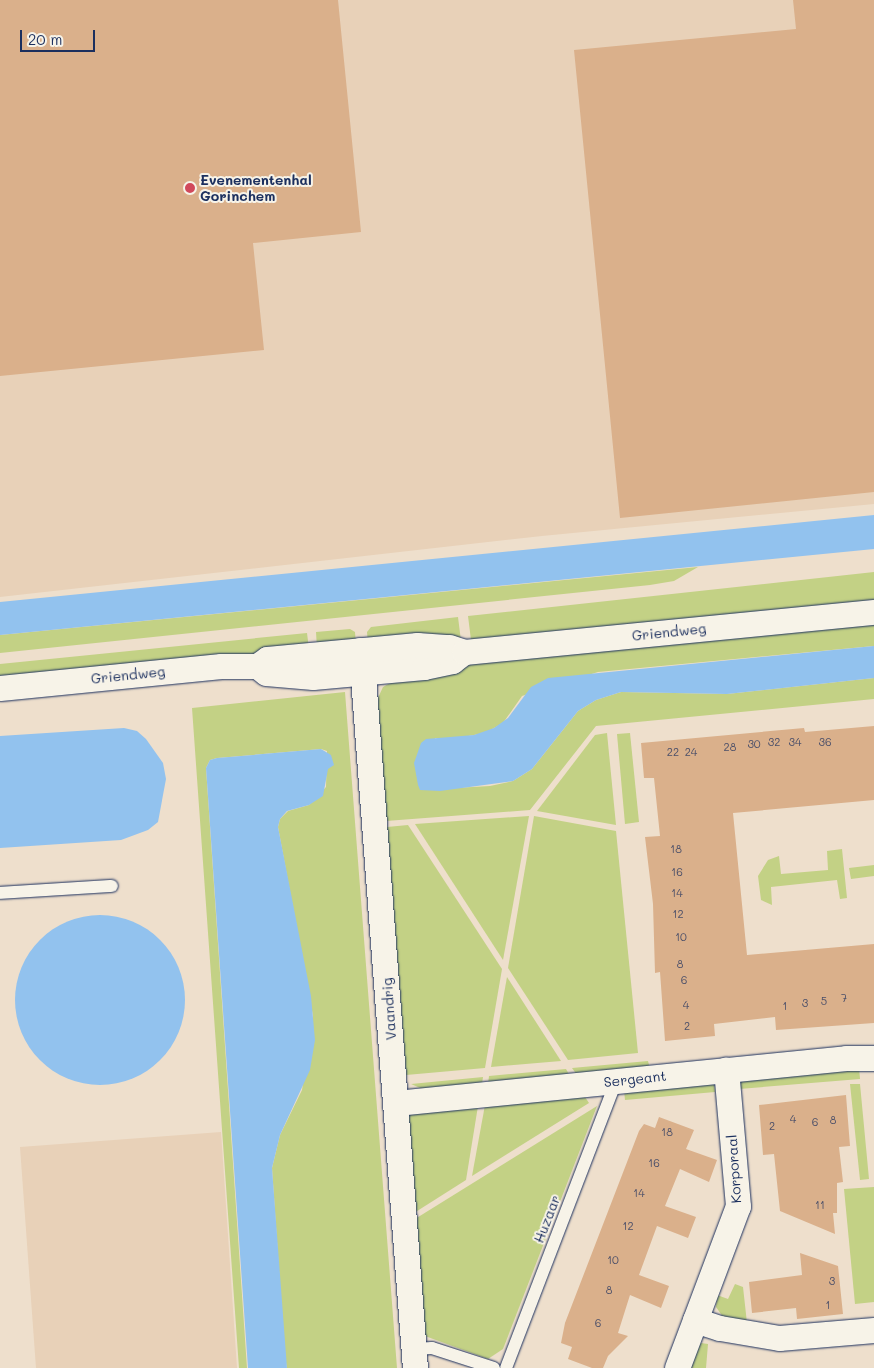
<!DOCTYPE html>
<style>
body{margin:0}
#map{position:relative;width:874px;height:1368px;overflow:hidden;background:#eedfcc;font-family:Mali,sans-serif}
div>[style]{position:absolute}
.built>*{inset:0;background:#e8d1b8}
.green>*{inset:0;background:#c3d185}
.water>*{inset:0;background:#92c2ee}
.round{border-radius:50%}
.building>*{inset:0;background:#dab08b}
.roads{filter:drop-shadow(0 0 1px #1b2f5e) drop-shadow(0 0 1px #1b2f5e)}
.lane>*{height:12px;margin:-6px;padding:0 6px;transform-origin:6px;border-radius:6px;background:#f7f3e8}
.street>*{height:25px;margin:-12.5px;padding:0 12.5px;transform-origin:12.5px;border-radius:12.5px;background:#f7f3e8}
.dots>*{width:14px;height:14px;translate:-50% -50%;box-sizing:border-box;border:2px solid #f7f3e8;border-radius:50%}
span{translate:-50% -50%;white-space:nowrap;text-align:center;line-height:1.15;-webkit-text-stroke:4px #f7f3e8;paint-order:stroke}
.number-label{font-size:11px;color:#4b4f69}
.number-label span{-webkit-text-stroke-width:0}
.poi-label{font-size:14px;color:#1b2f5e;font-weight:700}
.left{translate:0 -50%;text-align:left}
.street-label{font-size:14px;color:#1b2f5e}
.scale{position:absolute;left:20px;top:30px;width:75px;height:22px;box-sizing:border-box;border:2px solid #1b2f5e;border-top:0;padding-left:6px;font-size:15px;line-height:18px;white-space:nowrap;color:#1b2f5e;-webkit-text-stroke:4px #f7f3e8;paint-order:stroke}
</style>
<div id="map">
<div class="built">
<div style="clip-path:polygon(0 0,874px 0,874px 504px,542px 536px,0 597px)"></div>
<div style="clip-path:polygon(221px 1132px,237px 1368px,36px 1368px,20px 1147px)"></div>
</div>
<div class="green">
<div style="clip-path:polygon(698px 567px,674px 581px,650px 585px,0 653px,0 635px)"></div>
<div style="clip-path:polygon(874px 572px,874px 600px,471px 640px,468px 616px)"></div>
<div style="clip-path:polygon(458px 617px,461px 641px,368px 644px,367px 632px,371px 627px)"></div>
<div style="clip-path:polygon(874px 623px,874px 646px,598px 672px,522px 696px,503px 723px,485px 733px,457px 738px,435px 738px,420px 790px,490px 786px,513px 781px,532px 769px,578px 711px,596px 700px,621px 692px,727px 694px,874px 678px,874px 699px,596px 726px,530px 810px,386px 821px,377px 700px,383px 687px,401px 677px,463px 665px)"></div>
<div style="clip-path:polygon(350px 629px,355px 632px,356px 645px,317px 648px,316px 632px)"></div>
<div style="clip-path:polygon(307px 633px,309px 649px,0 676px,0 664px)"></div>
<div style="clip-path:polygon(345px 692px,397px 1368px,287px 1368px,285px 1358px,272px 1168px,280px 1135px,302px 1090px,313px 1016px,278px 827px,280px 819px,288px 811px,309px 805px,326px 787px,327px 751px,321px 749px,217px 758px,210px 760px,206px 768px,247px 1368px,239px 1368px,192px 708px)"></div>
<div style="clip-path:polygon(607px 733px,616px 825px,537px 811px,595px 735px)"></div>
<div style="clip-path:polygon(630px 733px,639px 822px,625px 824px,617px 734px)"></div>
<div style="clip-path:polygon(529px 816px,503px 960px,415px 824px)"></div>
<div style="clip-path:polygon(534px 816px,616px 831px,638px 1053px,568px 1060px,508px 968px)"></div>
<div style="clip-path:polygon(408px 825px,502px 969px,485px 1068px,406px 1075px,387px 827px)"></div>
<div style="clip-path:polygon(842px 849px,847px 898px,840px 899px,837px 880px,771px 887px,772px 905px,761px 900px,758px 876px,768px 860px,779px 856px,781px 874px,828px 870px,827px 851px)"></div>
<div style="clip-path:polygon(874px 865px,874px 876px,851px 879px,849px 868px)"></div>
<div style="clip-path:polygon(507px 977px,561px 1061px,491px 1067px)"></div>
<div style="clip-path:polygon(648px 1061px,650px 1069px,577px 1075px,572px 1068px)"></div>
<div style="clip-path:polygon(859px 1068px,860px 1079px,739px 1089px,738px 1079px)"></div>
<div style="clip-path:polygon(566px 1069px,570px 1076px,488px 1084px,489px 1076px)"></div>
<div style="clip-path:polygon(483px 1077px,482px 1084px,425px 1090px,411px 1084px)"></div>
<div style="clip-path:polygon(714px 1082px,715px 1092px,625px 1100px,624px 1090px)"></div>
<div style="clip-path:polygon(850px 1084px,860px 1084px,869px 1179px,860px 1180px)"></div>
<div style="clip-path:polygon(583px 1094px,589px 1103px,472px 1176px,485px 1105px)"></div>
<div style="clip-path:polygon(478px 1106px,466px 1180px,414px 1213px,406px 1112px)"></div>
<div style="clip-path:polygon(597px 1106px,503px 1349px,488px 1359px,425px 1336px,415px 1219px)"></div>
<div style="clip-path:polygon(874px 1187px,874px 1302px,855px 1304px,844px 1189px)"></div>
<div style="clip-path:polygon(735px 1284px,743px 1287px,747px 1323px,723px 1317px,716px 1307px,717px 1295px,728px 1299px)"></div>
<div style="clip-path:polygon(701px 1343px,708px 1344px,706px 1368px,688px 1368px)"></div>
</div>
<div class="water">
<div style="clip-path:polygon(874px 515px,874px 549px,0 635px,0 602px)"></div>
<div style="clip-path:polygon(874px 646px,874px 678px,727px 694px,621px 692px,596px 700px,578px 711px,532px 769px,513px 781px,440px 791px,420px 790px,418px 785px,414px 763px,421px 743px,426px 739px,474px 735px,494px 728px,508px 718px,531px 687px,548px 678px)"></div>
<div style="clip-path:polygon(124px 728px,137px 731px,146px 739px,163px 763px,166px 779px,158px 822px,148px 830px,121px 840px,0 848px,0 736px)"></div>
<div style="clip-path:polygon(321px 749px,331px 755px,334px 765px,328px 769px,323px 796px,309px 805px,287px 811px,280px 819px,278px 827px,311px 996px,315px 1040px,310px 1070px,280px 1135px,272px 1168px,287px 1368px,248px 1368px,206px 768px,210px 760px,217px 758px)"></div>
<div class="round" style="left:15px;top:915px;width:170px;height:170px"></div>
</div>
<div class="building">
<div style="clip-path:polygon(0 0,338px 0,361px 232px,253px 243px,264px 350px,0 376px)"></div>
<div style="clip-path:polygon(793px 0,874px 0,874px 492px,620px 518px,574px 50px,796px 29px)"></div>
<div style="clip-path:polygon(874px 726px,874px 800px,733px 813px,747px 955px,874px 944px,874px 1023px,776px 1030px,775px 1017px,714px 1024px,715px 1036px,665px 1041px,660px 972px,655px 973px,653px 904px,645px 837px,660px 836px,654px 778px,644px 778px,641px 743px,804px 728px,805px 732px)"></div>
<div style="clip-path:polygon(846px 1095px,850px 1146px,839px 1147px,843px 1182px,837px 1183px,837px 1213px,833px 1213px,835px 1234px,780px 1211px,774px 1154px,763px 1155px,759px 1105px)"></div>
<div style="clip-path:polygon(659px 1117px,694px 1130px,686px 1149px,717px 1160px,709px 1182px,680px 1169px,665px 1206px,696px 1217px,688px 1238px,657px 1226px,639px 1275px,669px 1286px,661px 1308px,630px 1295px,618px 1333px,628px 1336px,608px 1356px,603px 1368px,592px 1368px,568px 1359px,572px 1347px,561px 1343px,565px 1323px,639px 1131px,644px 1124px,655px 1128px)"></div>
<div style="clip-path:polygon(800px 1253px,838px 1266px,843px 1314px,797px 1319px,796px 1308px,752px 1313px,749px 1282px,802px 1275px)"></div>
</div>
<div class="roads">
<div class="lane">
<div style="left:0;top:893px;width:112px;rotate:-3.6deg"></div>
<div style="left:414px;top:1349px;width:18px;rotate:-3deg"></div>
<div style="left:432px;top:1348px;width:65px;rotate:17.9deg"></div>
<div style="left:506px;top:1368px;width:307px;rotate:-69deg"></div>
</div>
<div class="street">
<div style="left:361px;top:650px;width:720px;rotate:85.7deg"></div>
<div style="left:257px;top:666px;width:11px;rotate:38deg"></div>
<div style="left:266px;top:673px;width:47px;rotate:4.9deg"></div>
<div style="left:313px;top:677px;width:111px;rotate:-5.1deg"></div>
<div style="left:424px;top:667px;width:29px;rotate:-12deg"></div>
<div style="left:452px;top:661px;width:15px;rotate:-37deg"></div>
<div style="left:0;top:688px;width:222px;rotate:-5.7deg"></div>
<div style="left:221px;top:666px;width:36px"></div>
<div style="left:257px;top:666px;width:12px;rotate:-35deg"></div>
<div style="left:267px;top:659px;width:151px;rotate:-5.3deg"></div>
<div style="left:417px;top:645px;width:32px;rotate:4deg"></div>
<div style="left:449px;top:647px;width:16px;rotate:18deg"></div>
<div style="left:464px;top:652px;width:412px;rotate:-5.6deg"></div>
<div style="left:396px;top:1103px;width:452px;rotate:-5.7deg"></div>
<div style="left:846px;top:1058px;width:28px"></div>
<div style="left:695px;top:1320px;width:26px;rotate:18deg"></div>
<div style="left:720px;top:1328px;width:60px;rotate:9.6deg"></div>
<div style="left:779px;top:1338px;width:95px;rotate:-4.8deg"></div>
<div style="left:677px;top:1368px;width:173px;rotate:-69.4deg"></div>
<div style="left:738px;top:1206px;width:137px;rotate:-95deg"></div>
</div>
</div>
<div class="dots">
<div style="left:190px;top:188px;background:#d1495b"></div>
</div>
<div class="number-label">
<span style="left:774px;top:742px">32</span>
<span style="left:795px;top:742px">34</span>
<span style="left:825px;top:742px">36</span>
<span style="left:754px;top:744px">30</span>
<span style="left:730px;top:747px">28</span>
<span style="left:673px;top:752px">22</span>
<span style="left:691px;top:752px">24</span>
<span style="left:676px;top:849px">18</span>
<span style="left:677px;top:872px">16</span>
<span style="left:677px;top:893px">14</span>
<span style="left:678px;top:914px">12</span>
<span style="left:681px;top:937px">10</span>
<span style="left:680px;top:964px">8</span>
<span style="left:684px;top:980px">6</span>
<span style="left:844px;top:998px">7</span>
<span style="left:824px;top:1001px">5</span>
<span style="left:805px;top:1003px">3</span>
<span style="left:686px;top:1005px">4</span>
<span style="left:785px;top:1006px">1</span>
<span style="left:687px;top:1026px">2</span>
<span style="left:793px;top:1119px">4</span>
<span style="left:833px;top:1120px">8</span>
<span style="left:815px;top:1122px">6</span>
<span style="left:772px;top:1126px">2</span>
<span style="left:667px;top:1132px">18</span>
<span style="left:654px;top:1163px">16</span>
<span style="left:639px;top:1193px">14</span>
<span style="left:820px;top:1205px">11</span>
<span style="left:628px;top:1226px">12</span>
<span style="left:613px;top:1260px">10</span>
<span style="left:832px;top:1281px">3</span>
<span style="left:609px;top:1290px">8</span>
<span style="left:828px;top:1305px">1</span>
<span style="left:598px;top:1323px">6</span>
</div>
<div class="poi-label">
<span class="left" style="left:200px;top:188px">Evenementenhal<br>Gorinchem</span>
</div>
<div class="street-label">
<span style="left:669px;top:632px;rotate:-6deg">Griendweg</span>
<span style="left:128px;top:675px;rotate:-6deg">Griendweg</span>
<span style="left:389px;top:1009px;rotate:-94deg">Vaandrig</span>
<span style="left:635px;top:1079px;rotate:-6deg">Sergeant</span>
<span style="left:734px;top:1169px;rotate:-94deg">Korporaal</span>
<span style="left:547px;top:1219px;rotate:-69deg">Huzaar</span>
</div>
<div class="scale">20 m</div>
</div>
